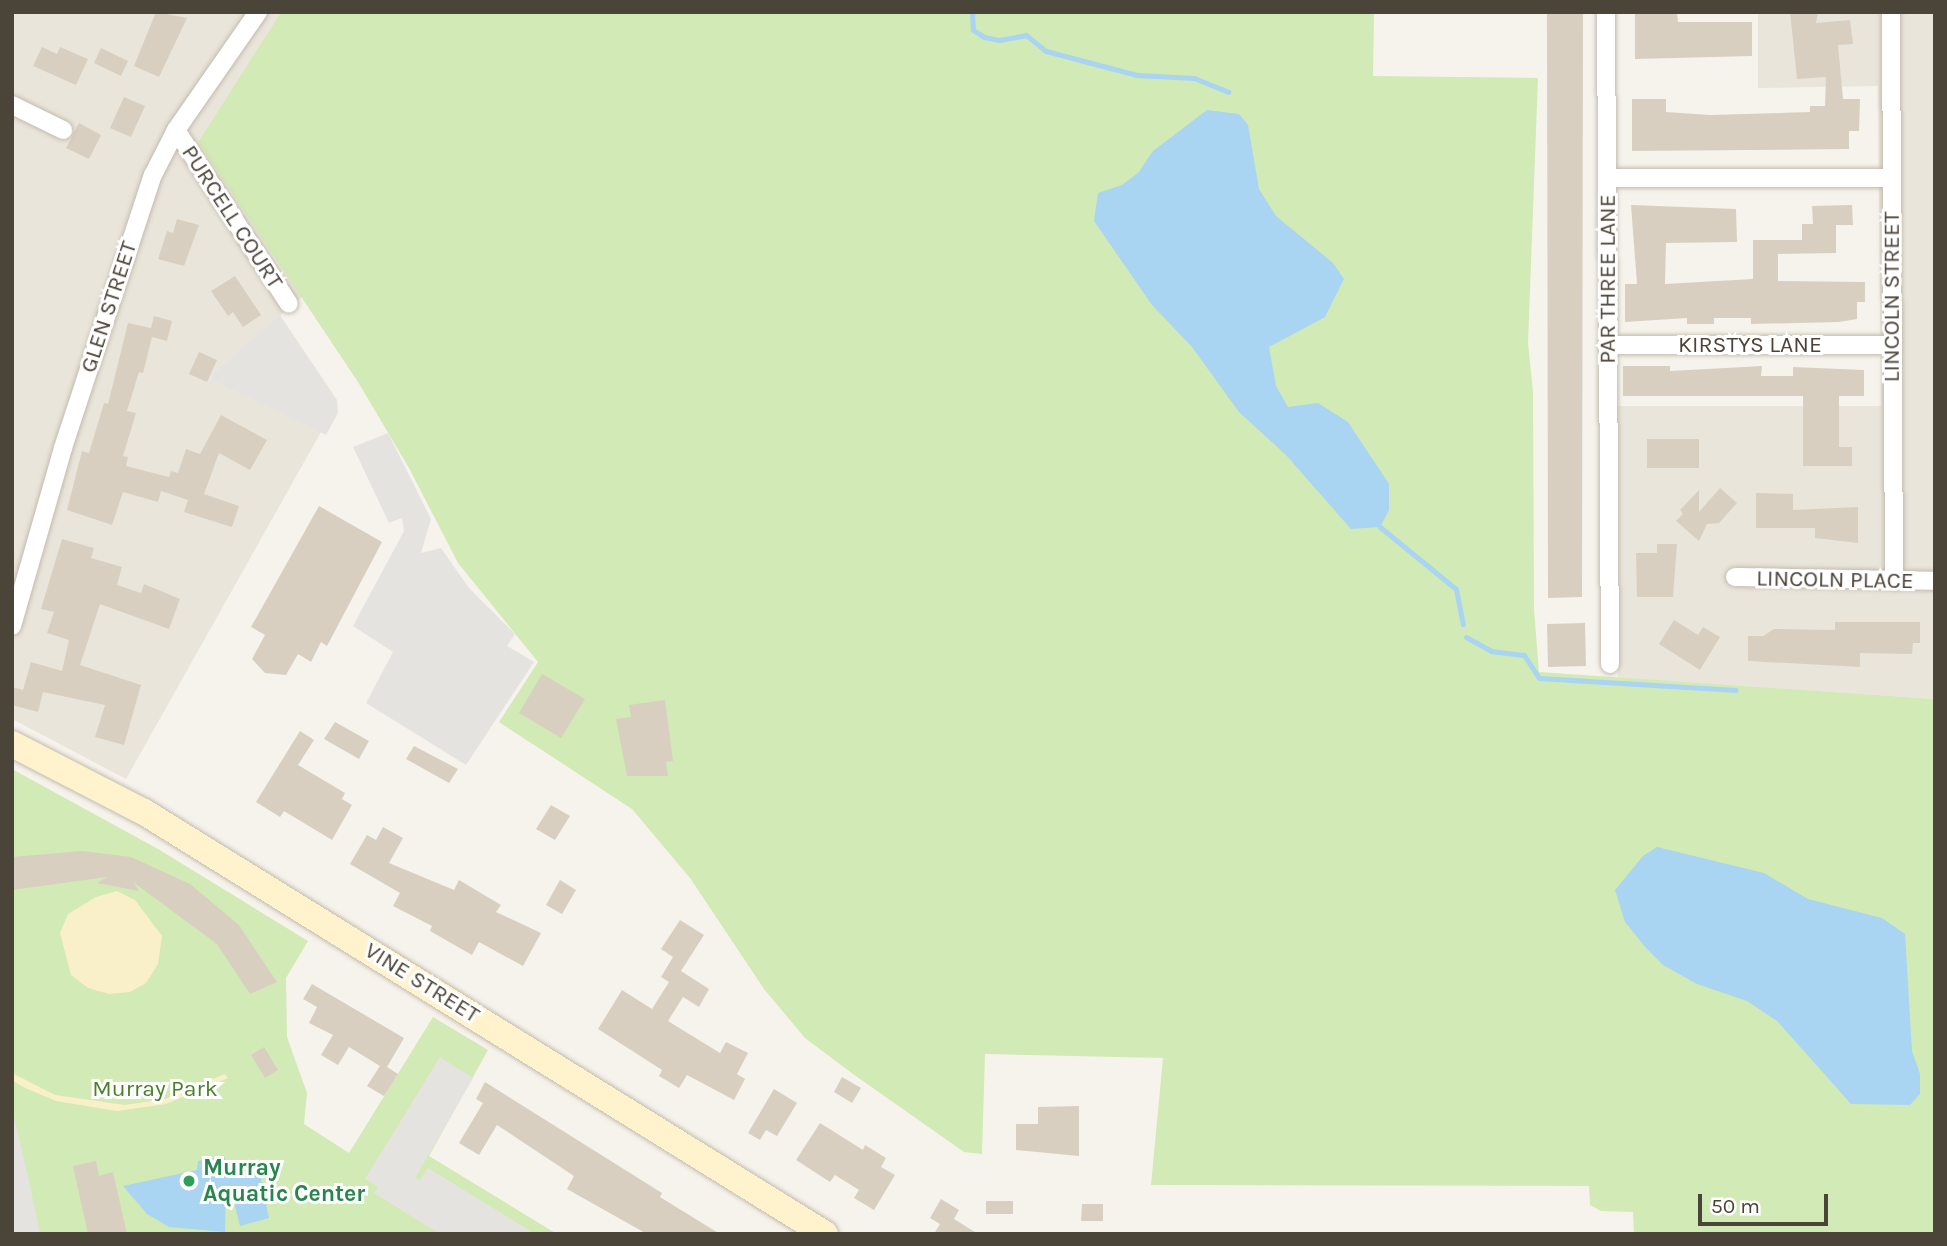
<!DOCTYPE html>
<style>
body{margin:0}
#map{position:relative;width:1947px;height:1246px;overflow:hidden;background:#f6f3ec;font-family:Karla,sans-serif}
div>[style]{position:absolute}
.residential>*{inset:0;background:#eae5da}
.green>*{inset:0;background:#d2eab5}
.sand>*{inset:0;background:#f9efc9}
.parking>*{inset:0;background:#e5e3e0}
.water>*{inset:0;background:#a9d4f2}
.stream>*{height:5px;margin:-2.5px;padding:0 2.5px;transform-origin:2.5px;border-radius:2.5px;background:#a9d4f2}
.building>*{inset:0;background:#d8cfc1}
.roads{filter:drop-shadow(0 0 2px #c2bbae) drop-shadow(0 0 2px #c2bbae)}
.street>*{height:18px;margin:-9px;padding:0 9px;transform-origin:9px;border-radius:9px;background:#fff}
.secondary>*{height:26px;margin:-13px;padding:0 13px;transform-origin:13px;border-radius:13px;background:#fff3cd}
.dots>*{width:19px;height:19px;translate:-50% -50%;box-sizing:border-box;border:4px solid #fff;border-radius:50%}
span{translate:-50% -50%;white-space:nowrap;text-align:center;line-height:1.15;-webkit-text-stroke:6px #fff;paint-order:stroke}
.street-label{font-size:23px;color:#4b4439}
.park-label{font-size:23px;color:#4a7f2a}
.leisure-label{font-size:23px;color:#27864d;font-weight:700}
.left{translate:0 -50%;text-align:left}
.frame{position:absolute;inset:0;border:14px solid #4b4439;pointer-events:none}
.scale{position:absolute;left:1698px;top:1194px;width:130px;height:32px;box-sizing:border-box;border:4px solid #4b4439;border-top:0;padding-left:9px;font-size:21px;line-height:24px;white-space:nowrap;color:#4b4439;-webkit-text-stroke:5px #fff;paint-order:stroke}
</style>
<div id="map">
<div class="residential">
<div style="clip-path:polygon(12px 12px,281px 12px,198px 142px,303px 296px,214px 372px,211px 380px,321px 432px,126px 779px,12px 719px)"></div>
<div style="clip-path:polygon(1758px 12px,1935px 12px,1935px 699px,1618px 678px,1617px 406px,1881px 406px,1878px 86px,1758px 88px)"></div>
</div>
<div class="green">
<div style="clip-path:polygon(281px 12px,1374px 12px,1373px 76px,1538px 78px,1528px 343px,1533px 392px,1534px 609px,1539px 672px,1935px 699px,1935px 1234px,1634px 1234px,1633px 1212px,1601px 1211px,1590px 1205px,1589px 1186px,1151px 1185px,1163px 1058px,985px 1054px,982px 1154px,964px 1152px,853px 1074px,805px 1038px,764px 989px,690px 878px,632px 809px,499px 722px,538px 662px,458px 563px,409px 468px,358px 382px,198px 142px)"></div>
<div style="clip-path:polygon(12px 769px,158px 849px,308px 941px,286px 978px,287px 1037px,307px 1093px,304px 1124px,349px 1153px,433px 1017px,488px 1050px,429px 1156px,557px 1234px,12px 1234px)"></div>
</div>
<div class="sand">
<div style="clip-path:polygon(117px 891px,135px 900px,162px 936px,158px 964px,146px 983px,130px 992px,109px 994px,88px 988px,71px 975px,60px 933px,68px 914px,96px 897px)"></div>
<div style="clip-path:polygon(12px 1073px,55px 1095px,125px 1105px,165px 1099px,225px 1074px,228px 1078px,166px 1104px,117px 1111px,56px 1101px,23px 1087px,12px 1080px)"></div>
</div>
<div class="parking">
<div style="clip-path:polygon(280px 315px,337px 400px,338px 413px,326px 435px,211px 380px,214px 372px)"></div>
<div style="clip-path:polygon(388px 433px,431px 519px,421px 553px,441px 548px,469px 588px,515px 634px,507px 646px,534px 662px,466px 765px,366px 703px,393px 652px,353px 626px,404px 531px,402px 518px,389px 523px,353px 447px)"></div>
<div style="clip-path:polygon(440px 1057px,473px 1078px,415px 1178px,420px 1180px,428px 1168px,535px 1234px,440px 1234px,374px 1193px,378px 1187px,365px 1179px)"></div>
<div style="clip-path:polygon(12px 1108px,29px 1181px,40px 1234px,12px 1234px)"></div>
</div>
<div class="water">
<div style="clip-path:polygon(1207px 110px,1239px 114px,1248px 125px,1259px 189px,1276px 216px,1333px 263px,1344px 279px,1325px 317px,1269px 347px,1276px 386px,1288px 407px,1318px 403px,1348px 422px,1389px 484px,1389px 510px,1380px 527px,1351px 529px,1286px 455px,1239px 412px,1192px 347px,1152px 305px,1094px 221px,1098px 193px,1122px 185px,1138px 173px,1153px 151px)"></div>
<div style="clip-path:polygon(1657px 847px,1764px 873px,1808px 899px,1882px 918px,1905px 934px,1912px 1051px,1920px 1074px,1920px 1094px,1910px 1105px,1851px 1104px,1777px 1021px,1747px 1001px,1697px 984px,1663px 965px,1646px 948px,1625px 922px,1615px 890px,1643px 856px)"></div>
<div style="clip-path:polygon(224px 1156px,229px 1171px,258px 1165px,269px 1218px,240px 1226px,231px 1189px,226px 1191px,225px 1232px,169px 1227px,147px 1214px,123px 1186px,197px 1170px,198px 1161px)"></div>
</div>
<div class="stream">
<div style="left:972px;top:12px;width:18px;rotate:87deg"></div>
<div style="left:973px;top:30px;width:13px;rotate:32deg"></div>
<div style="left:984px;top:37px;width:15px;rotate:11deg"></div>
<div style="left:999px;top:40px;width:27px;rotate:-10deg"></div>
<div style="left:1026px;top:35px;width:26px;rotate:39deg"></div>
<div style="left:1046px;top:51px;width:94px;rotate:14.8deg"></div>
<div style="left:1137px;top:75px;width:57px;rotate:3deg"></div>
<div style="left:1194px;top:78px;width:37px;rotate:22deg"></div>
<div style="left:1380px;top:527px;width:98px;rotate:39.2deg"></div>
<div style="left:1456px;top:589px;width:36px;rotate:79deg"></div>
<div style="left:1466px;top:637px;width:29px;rotate:29deg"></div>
<div style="left:1491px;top:651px;width:33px;rotate:7deg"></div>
<div style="left:1524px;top:655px;width:27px;rotate:57deg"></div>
<div style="left:1539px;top:678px;width:197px;rotate:3.5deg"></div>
</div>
<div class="building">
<div style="clip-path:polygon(156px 12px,187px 18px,159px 77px,134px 66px)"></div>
<div style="clip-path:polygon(1547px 12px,1583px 12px,1582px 597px,1548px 598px)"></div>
<div style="clip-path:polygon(1635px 12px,1677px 12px,1678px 22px,1752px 22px,1752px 56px,1635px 59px)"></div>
<div style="clip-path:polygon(1790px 12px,1818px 12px,1816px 23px,1850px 20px,1853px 44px,1838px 45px,1843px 99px,1860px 99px,1859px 131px,1849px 131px,1849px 149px,1632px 151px,1632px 99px,1666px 99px,1666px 112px,1710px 115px,1810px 112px,1810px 106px,1825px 106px,1826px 77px,1797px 79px)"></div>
<div style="clip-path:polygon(42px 47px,57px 54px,60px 47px,88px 59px,76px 85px,33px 66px)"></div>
<div style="clip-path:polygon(101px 48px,128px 61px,121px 76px,94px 63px)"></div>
<div style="clip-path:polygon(124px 97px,145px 106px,131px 137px,110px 128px)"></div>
<div style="clip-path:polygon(79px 123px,101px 135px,89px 159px,66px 148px)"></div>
<div style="clip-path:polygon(1631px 205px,1736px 209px,1737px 242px,1666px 243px,1665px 284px,1753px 279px,1753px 240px,1802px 240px,1802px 224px,1813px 224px,1812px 206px,1852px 205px,1853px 225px,1836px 225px,1836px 253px,1778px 254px,1778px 281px,1865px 282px,1865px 302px,1857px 302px,1857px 319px,1839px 322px,1751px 324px,1751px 318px,1714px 318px,1714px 324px,1687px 324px,1687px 318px,1625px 322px,1625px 284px,1637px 284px)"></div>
<div style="clip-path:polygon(177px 219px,199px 225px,184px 266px,158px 259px,167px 231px,173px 233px)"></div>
<div style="clip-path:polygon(235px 276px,261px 315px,243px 327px,233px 312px,228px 316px,211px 291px)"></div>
<div style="clip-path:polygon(154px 316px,172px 321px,167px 341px,152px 337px,143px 373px,139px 372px,127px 411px,136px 413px,123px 456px,128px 457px,126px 466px,169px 477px,171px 471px,178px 473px,186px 449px,200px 454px,221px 415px,267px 440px,250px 470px,219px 453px,204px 494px,239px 506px,232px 527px,184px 512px,188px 500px,161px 491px,158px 502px,123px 492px,112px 525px,67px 510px,82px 451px,89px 453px,104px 403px,108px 404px,128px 323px,151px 328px)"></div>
<div style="clip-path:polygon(199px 352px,217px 360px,207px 382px,189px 374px)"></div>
<div style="clip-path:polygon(1623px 366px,1670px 366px,1670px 371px,1762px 366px,1761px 376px,1793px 376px,1793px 367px,1864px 370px,1864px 396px,1839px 396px,1839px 447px,1852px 447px,1852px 466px,1803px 466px,1803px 396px,1623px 396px)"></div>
<div style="clip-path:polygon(1647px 439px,1699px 439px,1699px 468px,1647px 468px)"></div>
<div style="clip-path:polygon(1720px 488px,1737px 503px,1719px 523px,1707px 524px,1699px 541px,1676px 521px,1683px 514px,1680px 510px,1699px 490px,1699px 512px)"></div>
<div style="clip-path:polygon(1756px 493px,1793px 494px,1793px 510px,1858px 507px,1858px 543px,1815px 538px,1815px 528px,1756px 528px)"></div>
<div style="clip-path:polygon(319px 506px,382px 542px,327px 646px,321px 642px,311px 662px,298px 654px,286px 675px,265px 673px,252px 659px,265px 635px,251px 627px)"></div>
<div style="clip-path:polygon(62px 539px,94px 548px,91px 558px,122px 567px,117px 585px,141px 593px,144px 584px,180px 599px,169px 629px,100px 604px,80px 665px,141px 685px,124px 745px,95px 737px,105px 705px,43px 692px,38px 712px,12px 705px,12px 687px,23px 690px,31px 662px,62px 671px,69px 640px,47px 633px,54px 612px,41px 609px)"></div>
<div style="clip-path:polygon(1657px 544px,1677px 544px,1673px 597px,1637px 597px,1636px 553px,1657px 553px)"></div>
<div style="clip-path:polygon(1674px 620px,1698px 635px,1703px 627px,1720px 637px,1700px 670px,1659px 644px)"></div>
<div style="clip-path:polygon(1835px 622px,1920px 622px,1920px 643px,1913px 643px,1912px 654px,1860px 653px,1860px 667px,1748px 661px,1748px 636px,1763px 636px,1774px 629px,1835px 630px)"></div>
<div style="clip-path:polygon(1585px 623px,1586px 666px,1548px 667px,1547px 624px)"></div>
<div style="clip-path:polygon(542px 674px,585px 699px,561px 738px,519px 713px)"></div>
<div style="clip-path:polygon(665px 700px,673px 761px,666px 762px,668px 776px,627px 776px,616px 719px,631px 717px,629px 705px)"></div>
<div style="clip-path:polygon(335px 722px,369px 741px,359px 759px,324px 739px)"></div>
<div style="clip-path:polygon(300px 731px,314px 740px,298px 765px,345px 793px,342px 799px,352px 805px,332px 840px,284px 811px,280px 817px,256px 802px)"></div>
<div style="clip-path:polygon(414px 746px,458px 769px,449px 783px,406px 759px)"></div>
<div style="clip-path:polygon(551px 805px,570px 816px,555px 840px,536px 829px)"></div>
<div style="clip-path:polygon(383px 827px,403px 838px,389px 863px,454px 890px,459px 880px,501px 905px,496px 912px,541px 933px,523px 966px,479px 942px,472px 955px,430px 931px,432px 926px,393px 906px,400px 893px,350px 864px,367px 835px,376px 840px)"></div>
<div style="clip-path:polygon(82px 851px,131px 857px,190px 884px,239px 925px,277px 982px,250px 994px,217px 944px,133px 882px,139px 891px,97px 883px,107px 877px,12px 890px,12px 857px)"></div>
<div style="clip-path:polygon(560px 880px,576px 890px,562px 914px,546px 905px)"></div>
<div style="clip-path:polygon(680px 920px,704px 935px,681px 971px,709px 989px,699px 1007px,683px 997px,668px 1021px,720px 1053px,726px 1042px,748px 1053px,737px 1074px,745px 1079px,734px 1100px,687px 1075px,679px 1088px,659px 1076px,662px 1070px,598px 1029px,622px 990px,652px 1009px,669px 982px,661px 977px,673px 957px,661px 949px)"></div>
<div style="clip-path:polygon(312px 984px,404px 1038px,387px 1067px,398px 1074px,384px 1096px,367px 1086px,380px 1066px,349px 1047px,338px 1065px,321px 1055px,333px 1035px,309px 1023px,317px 1007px,303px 999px)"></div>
<div style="clip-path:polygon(264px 1047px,278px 1070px,265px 1078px,251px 1055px)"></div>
<div style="clip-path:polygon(842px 1077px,861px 1088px,852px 1103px,834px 1092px)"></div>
<div style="clip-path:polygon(485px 1082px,662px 1193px,660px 1197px,720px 1234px,647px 1234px,567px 1189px,574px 1176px,497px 1125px,479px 1155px,459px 1143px,483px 1103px,476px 1099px)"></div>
<div style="clip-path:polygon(774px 1089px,797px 1103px,777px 1136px,766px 1130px,760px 1140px,748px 1133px)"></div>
<div style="clip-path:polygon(1079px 1106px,1079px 1156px,1016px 1150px,1016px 1124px,1038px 1124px,1038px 1107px)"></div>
<div style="clip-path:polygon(820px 1123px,863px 1150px,865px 1145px,886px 1158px,881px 1167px,895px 1175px,874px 1210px,854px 1198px,859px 1190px,835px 1175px,830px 1182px,796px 1160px)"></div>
<div style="clip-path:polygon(96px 1161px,99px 1176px,113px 1172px,127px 1234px,88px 1234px,73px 1166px)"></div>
<div style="clip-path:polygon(941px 1199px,959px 1210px,954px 1219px,978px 1234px,934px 1234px,940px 1224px,930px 1218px)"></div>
<div style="clip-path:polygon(986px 1201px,1013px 1201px,1013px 1214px,986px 1214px)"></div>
<div style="clip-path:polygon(1082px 1204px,1103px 1204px,1103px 1221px,1081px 1221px)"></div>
</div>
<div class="roads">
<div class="street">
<div style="left:1606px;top:12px;width:652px;rotate:89.65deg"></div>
<div style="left:1891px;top:12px;width:569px;rotate:89.7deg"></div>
<div style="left:12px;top:105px;width:57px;rotate:26.1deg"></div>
<div style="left:176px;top:130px;width:207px;rotate:57deg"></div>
<div style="left:1608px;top:178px;width:284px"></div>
<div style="left:1607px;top:345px;width:286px"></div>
<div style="left:1735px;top:577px;width:200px;rotate:1.1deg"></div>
<div style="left:12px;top:626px;width:185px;rotate:-74deg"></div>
<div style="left:63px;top:448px;width:287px;rotate:-71.8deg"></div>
<div style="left:153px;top:175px;width:51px;rotate:-62.9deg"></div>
<div style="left:176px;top:130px;width:144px;rotate:-55.2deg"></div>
</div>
<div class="secondary">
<div style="left:12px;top:744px;width:148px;rotate:27.3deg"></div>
<div style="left:144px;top:812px;width:801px;rotate:31.79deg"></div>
</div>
</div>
<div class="dots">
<div style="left:189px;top:1181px;background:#2e9e5b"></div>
</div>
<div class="street-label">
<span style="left:232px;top:217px;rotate:57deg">PURCELL COURT</span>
<span style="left:1608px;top:279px;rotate:-90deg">PAR THREE LANE</span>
<span style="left:1892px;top:297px;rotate:-90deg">LINCOLN STREET</span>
<span style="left:109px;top:307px;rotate:-72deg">GLEN STREET</span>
<span style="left:1750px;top:345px">KIRSTYS LANE</span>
<span style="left:1835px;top:580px;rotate:1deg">LINCOLN PLACE</span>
<span style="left:422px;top:983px;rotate:32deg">VINE STREET</span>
</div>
<div class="park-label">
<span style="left:155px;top:1089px">Murray Park</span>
</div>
<div class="leisure-label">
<span class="left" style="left:203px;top:1181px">Murray<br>Aquatic Center</span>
</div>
<div class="frame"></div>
<div class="scale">50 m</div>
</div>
